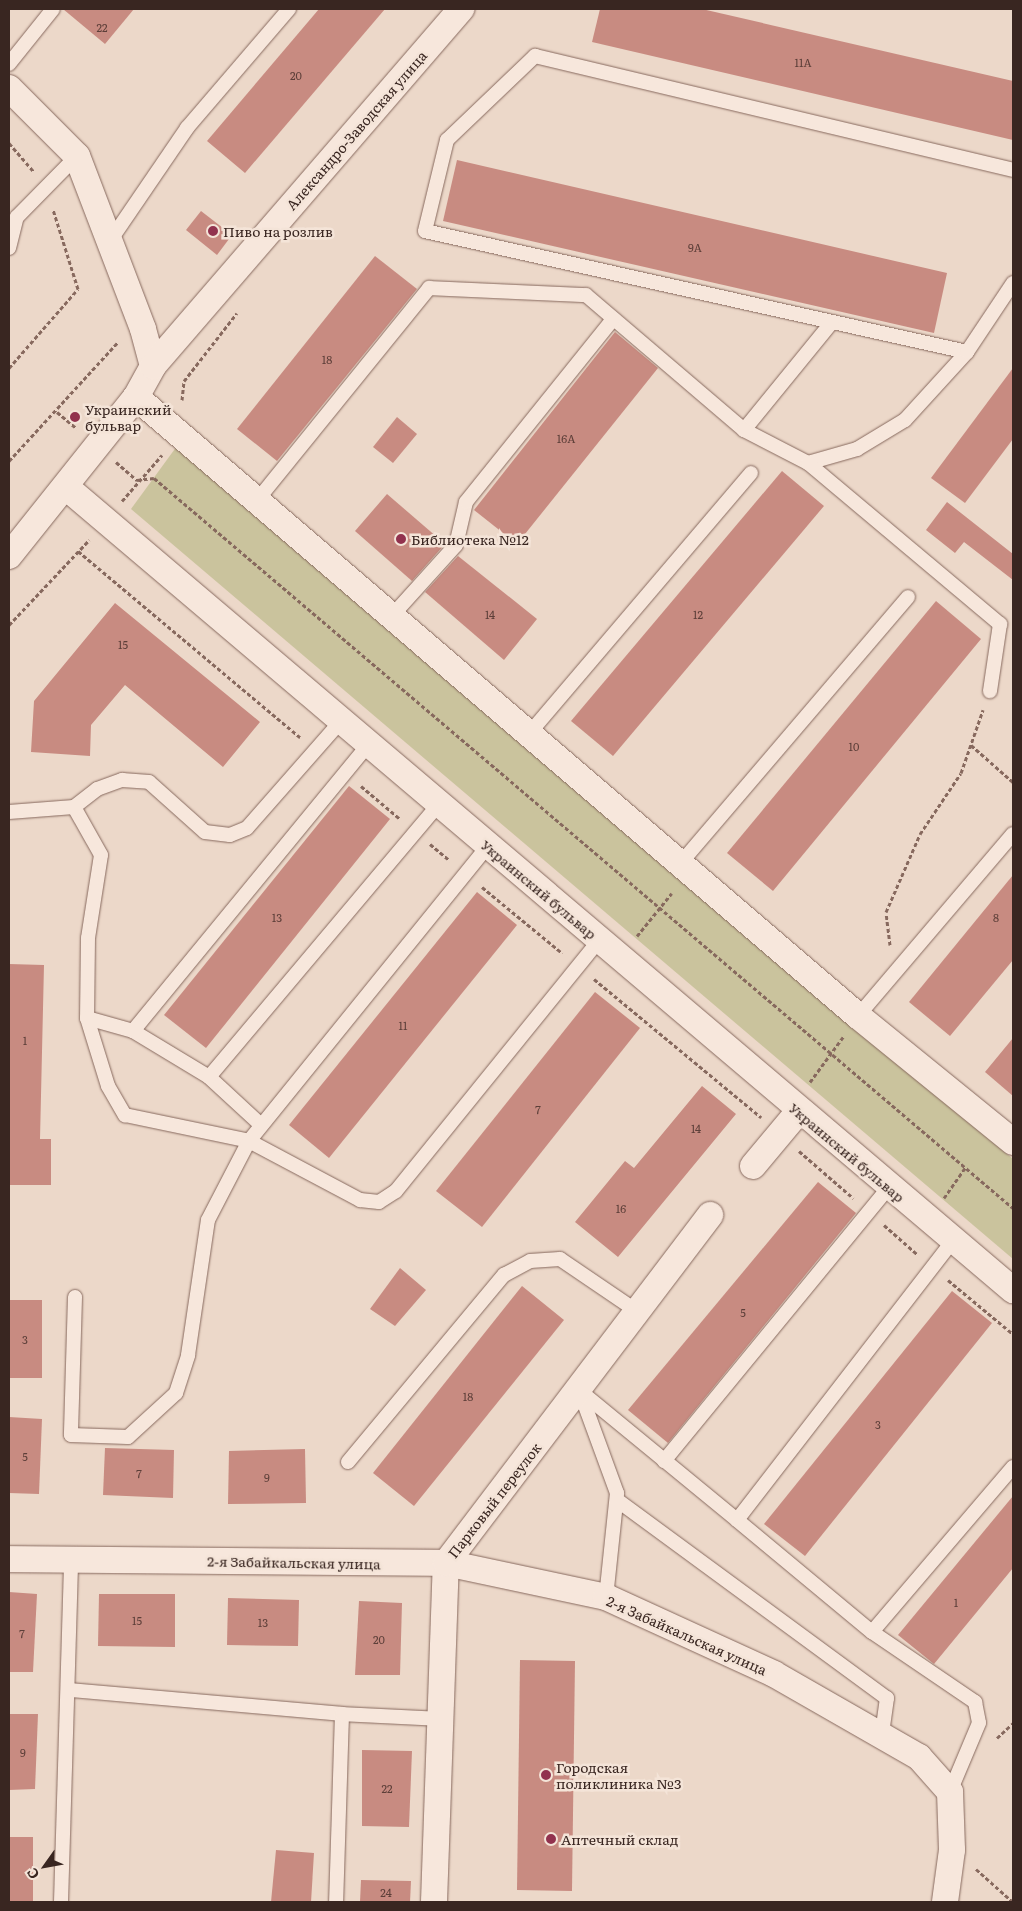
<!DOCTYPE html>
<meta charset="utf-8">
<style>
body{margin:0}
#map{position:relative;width:1022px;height:1911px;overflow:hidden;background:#ecd8c9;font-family:Literata,serif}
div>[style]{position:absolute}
.green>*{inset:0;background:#cac39d}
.building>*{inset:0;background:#c88b81}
.path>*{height:3px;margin-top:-1.5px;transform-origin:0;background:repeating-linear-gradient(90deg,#87695e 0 4px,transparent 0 6.5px)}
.roads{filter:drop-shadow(0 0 1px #87695e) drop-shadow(0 0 1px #87695e)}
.lane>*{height:14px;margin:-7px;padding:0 7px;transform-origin:7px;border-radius:7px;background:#f7e7dc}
.street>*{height:26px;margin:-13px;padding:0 13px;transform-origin:13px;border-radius:13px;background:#f7e7dc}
.dots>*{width:14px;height:14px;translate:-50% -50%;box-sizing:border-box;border:2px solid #f4e4d8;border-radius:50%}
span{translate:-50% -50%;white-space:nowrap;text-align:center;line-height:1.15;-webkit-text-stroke:5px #f4e4d8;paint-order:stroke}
.number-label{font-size:11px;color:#5d3f39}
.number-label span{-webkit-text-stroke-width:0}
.street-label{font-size:14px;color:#392621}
.poi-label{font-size:14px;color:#392621}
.left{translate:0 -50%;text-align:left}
.frame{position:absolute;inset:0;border:10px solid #392621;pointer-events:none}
.north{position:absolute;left:20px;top:1841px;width:50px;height:50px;-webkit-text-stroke:4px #f4e4d8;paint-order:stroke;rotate:238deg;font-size:14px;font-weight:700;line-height:20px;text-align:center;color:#392621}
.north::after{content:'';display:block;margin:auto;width:18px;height:22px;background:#392621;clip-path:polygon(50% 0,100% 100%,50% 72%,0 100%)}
</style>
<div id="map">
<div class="green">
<div style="clip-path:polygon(177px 446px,1013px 1159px,1013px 1259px,131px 509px)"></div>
</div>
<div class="building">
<div style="clip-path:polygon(63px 9px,134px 9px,105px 44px)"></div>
<div style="clip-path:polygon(319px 9px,385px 9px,245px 173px,207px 141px)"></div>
<div style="clip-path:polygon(600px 9px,702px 9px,1013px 81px,1013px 140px,592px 42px)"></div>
<div style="clip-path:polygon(457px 160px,947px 273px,934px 333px,443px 221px)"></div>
<div style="clip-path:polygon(201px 211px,232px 235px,217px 255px,186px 230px)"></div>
<div style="clip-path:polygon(375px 256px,417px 289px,277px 461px,237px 429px)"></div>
<div style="clip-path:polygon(615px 332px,658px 368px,517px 544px,474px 510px)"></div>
<div style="clip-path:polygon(1013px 368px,1013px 439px,965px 503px,931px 478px)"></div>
<div style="clip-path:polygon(397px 417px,417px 434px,393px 463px,373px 447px)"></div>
<div style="clip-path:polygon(782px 471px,824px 506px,613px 756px,571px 721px)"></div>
<div style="clip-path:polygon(387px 494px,445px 544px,412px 581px,355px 531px)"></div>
<div style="clip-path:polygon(947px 502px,1013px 554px,1013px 580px,964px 542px,955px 553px,926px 530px)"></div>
<div style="clip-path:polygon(458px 556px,537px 619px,504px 660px,425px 592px)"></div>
<div style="clip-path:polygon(936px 601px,981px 639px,773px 891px,727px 853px)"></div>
<div style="clip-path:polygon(115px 603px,260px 722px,223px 767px,125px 685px,91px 725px,90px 756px,31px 752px,34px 701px)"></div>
<div style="clip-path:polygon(349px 786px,390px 819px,206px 1048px,164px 1015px)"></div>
<div style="clip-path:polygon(1013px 875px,1013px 960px,950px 1036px,909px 1002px)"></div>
<div style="clip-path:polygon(477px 892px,517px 925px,329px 1158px,289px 1125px)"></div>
<div style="clip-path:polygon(9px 964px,44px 965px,40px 1139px,51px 1139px,51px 1185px,9px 1185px)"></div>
<div style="clip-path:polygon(595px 992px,640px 1028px,482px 1227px,436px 1191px)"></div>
<div style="clip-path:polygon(1013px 1038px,1013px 1096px,985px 1072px)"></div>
<div style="clip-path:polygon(702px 1086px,736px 1114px,618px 1257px,575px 1222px,625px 1161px,634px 1168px)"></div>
<div style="clip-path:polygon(818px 1182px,856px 1213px,668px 1443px,628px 1410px)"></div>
<div style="clip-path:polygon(400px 1268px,426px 1290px,395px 1326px,370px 1309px)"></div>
<div style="clip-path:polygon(522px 1286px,564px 1320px,414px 1506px,373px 1473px)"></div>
<div style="clip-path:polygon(952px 1291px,992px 1323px,805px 1556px,764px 1524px)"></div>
<div style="clip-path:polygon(9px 1300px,42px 1300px,42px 1378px,9px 1378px)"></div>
<div style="clip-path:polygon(9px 1417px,42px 1419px,39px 1494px,9px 1493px)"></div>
<div style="clip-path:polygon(105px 1448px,174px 1450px,173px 1498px,103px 1495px)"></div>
<div style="clip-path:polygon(305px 1449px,306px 1503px,228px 1504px,229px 1451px)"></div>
<div style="clip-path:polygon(1013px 1496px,1013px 1568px,934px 1664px,898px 1635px)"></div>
<div style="clip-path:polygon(9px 1592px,37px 1594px,33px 1672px,9px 1672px)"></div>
<div style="clip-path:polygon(99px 1594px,175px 1594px,175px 1647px,98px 1646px)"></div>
<div style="clip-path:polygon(228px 1598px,299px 1600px,298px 1646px,227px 1645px)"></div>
<div style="clip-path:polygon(359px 1601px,402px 1603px,400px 1675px,355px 1675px)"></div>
<div style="clip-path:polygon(520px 1660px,575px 1661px,572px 1891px,517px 1890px)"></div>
<div style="clip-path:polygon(9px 1714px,38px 1714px,35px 1789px,9px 1790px)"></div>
<div style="clip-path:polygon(362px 1750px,412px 1751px,409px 1827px,362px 1826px)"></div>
<div style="clip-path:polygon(9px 1837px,33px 1837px,33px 1902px,9px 1902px)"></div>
<div style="clip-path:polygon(276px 1850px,314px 1853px,311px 1902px,271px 1902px)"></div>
<div style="clip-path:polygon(361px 1880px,411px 1881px,410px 1902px,360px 1902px)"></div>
</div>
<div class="path">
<div style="left:9px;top:143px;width:37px;rotate:49deg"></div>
<div style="left:9px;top:368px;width:105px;rotate:-48.9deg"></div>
<div style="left:78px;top:289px;width:84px;rotate:-107.4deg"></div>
<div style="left:182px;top:400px;width:19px;rotate:-84deg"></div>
<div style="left:184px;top:381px;width:86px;rotate:-52.1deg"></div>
<div style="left:57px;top:412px;width:26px;rotate:40deg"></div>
<div style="left:9px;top:461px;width:161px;rotate:-47.5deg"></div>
<div style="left:116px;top:462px;width:28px;rotate:41deg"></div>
<div style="left:137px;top:480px;width:17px;rotate:-7deg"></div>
<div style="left:154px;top:478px;width:1127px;rotate:40.36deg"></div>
<div style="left:122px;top:501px;width:61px;rotate:-49deg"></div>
<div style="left:78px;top:551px;width:290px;rotate:40deg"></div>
<div style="left:9px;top:625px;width:117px;rotate:-46.7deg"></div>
<div style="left:971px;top:745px;width:56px;rotate:41.4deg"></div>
<div style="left:361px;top:786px;width:51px;rotate:40.2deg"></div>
<div style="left:430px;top:844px;width:26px;rotate:40deg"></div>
<div style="left:482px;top:887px;width:104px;rotate:39.5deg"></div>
<div style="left:637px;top:936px;width:55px;rotate:-50.9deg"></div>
<div style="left:890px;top:945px;width:33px;rotate:-97deg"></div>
<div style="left:886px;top:912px;width:85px;rotate:-66.4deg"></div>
<div style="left:920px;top:834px;width:73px;rotate:-56.1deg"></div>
<div style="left:961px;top:773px;width:67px;rotate:-70.8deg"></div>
<div style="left:594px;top:979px;width:217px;rotate:39.6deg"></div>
<div style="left:810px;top:1082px;width:56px;rotate:-53.7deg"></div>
<div style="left:799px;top:1151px;width:72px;rotate:41deg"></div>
<div style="left:944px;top:1198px;width:37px;rotate:-55deg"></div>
<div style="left:884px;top:1225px;width:44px;rotate:41.3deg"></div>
<div style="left:948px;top:1280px;width:85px;rotate:39.7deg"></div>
<div style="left:997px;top:1738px;width:22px;rotate:-43deg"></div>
<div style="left:976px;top:1869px;width:50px;rotate:41.7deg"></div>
</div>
<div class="roads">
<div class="lane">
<div style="left:9px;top:64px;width:70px;rotate:-51.3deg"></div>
<div style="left:110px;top:241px;width:137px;rotate:-55.7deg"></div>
<div style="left:187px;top:128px;width:157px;rotate:-49.4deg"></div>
<div style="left:9px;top:248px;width:32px;rotate:-76deg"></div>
<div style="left:17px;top:217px;width:86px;rotate:-45.5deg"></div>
<div style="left:967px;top:352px;width:555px;rotate:-167.42deg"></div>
<div style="left:425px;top:231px;width:94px;rotate:-76.4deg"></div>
<div style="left:447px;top:140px;width:122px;rotate:-43.7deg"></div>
<div style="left:535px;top:56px;width:491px;rotate:13.4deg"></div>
<div style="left:744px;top:430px;width:139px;rotate:-50.8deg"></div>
<div style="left:808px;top:463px;width:51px;rotate:-15.9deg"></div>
<div style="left:857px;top:449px;width:56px;rotate:-31.1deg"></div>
<div style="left:905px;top:420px;width:92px;rotate:-47.6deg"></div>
<div style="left:967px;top:352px;width:83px;rotate:-56.3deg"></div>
<div style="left:255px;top:503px;width:277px;rotate:-51deg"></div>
<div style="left:429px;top:288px;width:157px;rotate:2.6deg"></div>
<div style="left:586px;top:295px;width:208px;rotate:40.5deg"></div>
<div style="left:744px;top:430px;width:72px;rotate:27.3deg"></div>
<div style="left:808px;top:463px;width:251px;rotate:40deg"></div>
<div style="left:1000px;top:624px;width:68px;rotate:98.5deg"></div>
<div style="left:390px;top:618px;width:98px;rotate:-47.9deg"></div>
<div style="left:456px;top:545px;width:44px;rotate:-76.9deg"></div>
<div style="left:466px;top:502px;width:235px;rotate:-51.2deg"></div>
<div style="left:528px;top:735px;width:344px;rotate:-49.6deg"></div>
<div style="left:74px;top:807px;width:55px;rotate:60.6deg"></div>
<div style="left:101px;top:855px;width:84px;rotate:98.9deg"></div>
<div style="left:88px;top:938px;width:80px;rotate:90.7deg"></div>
<div style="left:87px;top:1018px;width:71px;rotate:72.8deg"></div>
<div style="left:108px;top:1086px;width:34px;rotate:60deg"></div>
<div style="left:125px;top:1115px;width:127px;rotate:11.8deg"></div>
<div style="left:249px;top:1141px;width:380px;rotate:-51deg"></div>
<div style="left:9px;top:812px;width:65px;rotate:-4.4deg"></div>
<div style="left:74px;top:807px;width:29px;rotate:-38deg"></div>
<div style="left:97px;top:789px;width:27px;rotate:-20deg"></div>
<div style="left:122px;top:780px;width:27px;rotate:4deg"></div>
<div style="left:149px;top:782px;width:75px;rotate:41.8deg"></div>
<div style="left:205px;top:832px;width:25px;rotate:7deg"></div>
<div style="left:230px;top:835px;width:18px;rotate:-22deg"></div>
<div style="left:247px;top:828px;width:142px;rotate:-48.7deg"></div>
<div style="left:680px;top:864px;width:351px;rotate:-49.5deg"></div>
<div style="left:858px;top:1016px;width:239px;rotate:-49.6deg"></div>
<div style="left:87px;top:1018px;width:48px;rotate:15.8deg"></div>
<div style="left:133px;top:1031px;width:89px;rotate:31.2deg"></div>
<div style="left:209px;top:1077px;width:71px;rotate:42.7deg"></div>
<div style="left:133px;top:1031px;width:370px;rotate:-50.6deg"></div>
<div style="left:209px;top:1077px;width:357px;rotate:-49.9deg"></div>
<div style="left:75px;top:1297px;width:138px;rotate:91.7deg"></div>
<div style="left:71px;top:1435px;width:57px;rotate:2deg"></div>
<div style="left:128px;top:1437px;width:65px;rotate:-42.5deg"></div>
<div style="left:176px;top:1393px;width:40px;rotate:-72deg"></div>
<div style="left:188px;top:1355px;width:136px;rotate:-81.6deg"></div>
<div style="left:208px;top:1220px;width:89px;rotate:-62.6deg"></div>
<div style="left:249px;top:1141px;width:126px;rotate:28deg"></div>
<div style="left:360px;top:1200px;width:19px;rotate:6deg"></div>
<div style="left:379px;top:1202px;width:20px;rotate:-33deg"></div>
<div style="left:396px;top:1191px;width:323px;rotate:-51deg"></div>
<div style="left:580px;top:1391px;width:203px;rotate:39.4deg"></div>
<div style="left:737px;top:1520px;width:353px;rotate:-52.3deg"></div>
<div style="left:580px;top:1392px;width:108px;rotate:69.9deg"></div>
<div style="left:617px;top:1493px;width:105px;rotate:96deg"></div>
<div style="left:664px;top:1461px;width:355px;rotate:-50.6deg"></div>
<div style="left:348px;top:1462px;width:244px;rotate:-50.2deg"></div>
<div style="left:504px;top:1275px;width:30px;rotate:-28deg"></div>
<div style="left:530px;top:1261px;width:30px;rotate:-4deg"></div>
<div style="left:560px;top:1259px;width:91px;rotate:34.2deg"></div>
<div style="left:617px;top:1500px;width:335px;rotate:36.3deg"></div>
<div style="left:887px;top:1698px;width:36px;rotate:98deg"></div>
<div style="left:737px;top:1520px;width:175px;rotate:39.7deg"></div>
<div style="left:872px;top:1632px;width:125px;rotate:34.2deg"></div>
<div style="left:975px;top:1702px;width:21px;rotate:79deg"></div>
<div style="left:979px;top:1723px;width:75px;rotate:112.8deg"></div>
<div style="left:872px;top:1632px;width:217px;rotate:-49.5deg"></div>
<div style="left:70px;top:1690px;width:273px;rotate:5deg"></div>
<div style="left:342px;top:1714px;width:188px;rotate:91.8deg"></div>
<div style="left:342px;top:1714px;width:98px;rotate:2.9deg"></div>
<div style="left:61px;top:1902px;width:342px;rotate:-88.3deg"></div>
</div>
<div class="street">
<div style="left:9px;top:88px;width:96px;rotate:45deg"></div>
<div style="left:77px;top:156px;width:185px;rotate:69.1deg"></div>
<div style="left:143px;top:329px;width:38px;rotate:75deg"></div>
<div style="left:136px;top:397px;width:951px;rotate:40.61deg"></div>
<div style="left:858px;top:1016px;width:200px;rotate:39.1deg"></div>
<div style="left:66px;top:487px;width:1242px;rotate:40.3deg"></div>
<div style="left:9px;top:556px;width:203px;rotate:-51.4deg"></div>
<div style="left:136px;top:397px;width:35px;rotate:-61deg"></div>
<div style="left:153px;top:366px;width:472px;rotate:-49.2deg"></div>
<div style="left:753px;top:1166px;width:72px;rotate:-50.1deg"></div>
<div style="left:9px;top:1559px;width:437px;rotate:0.5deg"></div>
<div style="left:446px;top:1563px;width:164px;rotate:12deg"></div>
<div style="left:606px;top:1597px;width:185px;rotate:24.6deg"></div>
<div style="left:774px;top:1674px;width:167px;rotate:29.8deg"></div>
<div style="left:919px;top:1757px;width:47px;rotate:48.5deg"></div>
<div style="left:950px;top:1792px;width:58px;rotate:88deg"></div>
<div style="left:952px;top:1850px;width:52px;rotate:97.7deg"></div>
<div style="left:434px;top:1902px;width:339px;rotate:-88deg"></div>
<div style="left:446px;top:1563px;width:437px;rotate:-52.8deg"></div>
</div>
</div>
<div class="dots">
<div style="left:213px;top:231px;background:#92324e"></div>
<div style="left:75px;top:417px;background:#92324e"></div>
<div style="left:401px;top:539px;background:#92324e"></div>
<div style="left:546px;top:1775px;background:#92324e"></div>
<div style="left:551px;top:1839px;background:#92324e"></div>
</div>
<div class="number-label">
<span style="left:102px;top:27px">22</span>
<span style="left:803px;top:62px">11А</span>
<span style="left:296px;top:75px">20</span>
<span style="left:695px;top:247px">9А</span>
<span style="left:327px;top:359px">18</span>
<span style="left:566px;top:438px">16А</span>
<span style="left:490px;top:614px">14</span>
<span style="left:698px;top:614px">12</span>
<span style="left:123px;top:644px">15</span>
<span style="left:854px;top:746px">10</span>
<span style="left:277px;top:917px">13</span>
<span style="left:996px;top:917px">8</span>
<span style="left:403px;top:1025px">11</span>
<span style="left:25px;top:1040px">1</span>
<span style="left:538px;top:1109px">7</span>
<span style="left:696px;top:1128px">14</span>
<span style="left:621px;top:1208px">16</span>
<span style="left:743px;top:1312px">5</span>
<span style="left:25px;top:1339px">3</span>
<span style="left:468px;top:1396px">18</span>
<span style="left:878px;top:1424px">3</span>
<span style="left:25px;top:1456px">5</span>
<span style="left:139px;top:1473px">7</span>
<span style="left:267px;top:1477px">9</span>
<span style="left:956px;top:1602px">1</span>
<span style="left:137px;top:1620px">15</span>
<span style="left:263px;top:1622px">13</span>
<span style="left:22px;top:1633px">7</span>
<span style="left:379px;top:1639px">20</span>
<span style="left:23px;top:1752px">9</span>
<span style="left:387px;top:1788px">22</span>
<span style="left:386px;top:1892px">24</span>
</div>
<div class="street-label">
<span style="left:356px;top:130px;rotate:-49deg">Александро-Заводская улица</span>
<span style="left:539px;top:889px;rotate:40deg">Украинский бульвар</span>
<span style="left:847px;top:1152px;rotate:40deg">Украинский бульвар</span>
<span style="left:494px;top:1500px;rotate:-52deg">Парковый переулок</span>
<span style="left:294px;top:1562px;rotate:1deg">2-я Забайкальская улица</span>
<span style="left:687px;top:1635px;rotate:24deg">2-я Забайкальская улица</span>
</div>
<div class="poi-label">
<span class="left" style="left:223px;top:231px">Пиво на розлив</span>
<span class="left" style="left:85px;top:417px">Украинский<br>бульвар</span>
<span class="left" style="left:411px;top:539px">Библиотека №12</span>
<span class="left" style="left:556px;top:1775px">Городская<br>поликлиника №3</span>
<span class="left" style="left:561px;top:1839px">Аптечный склад</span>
</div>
<div class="frame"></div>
<div class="north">С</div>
</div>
